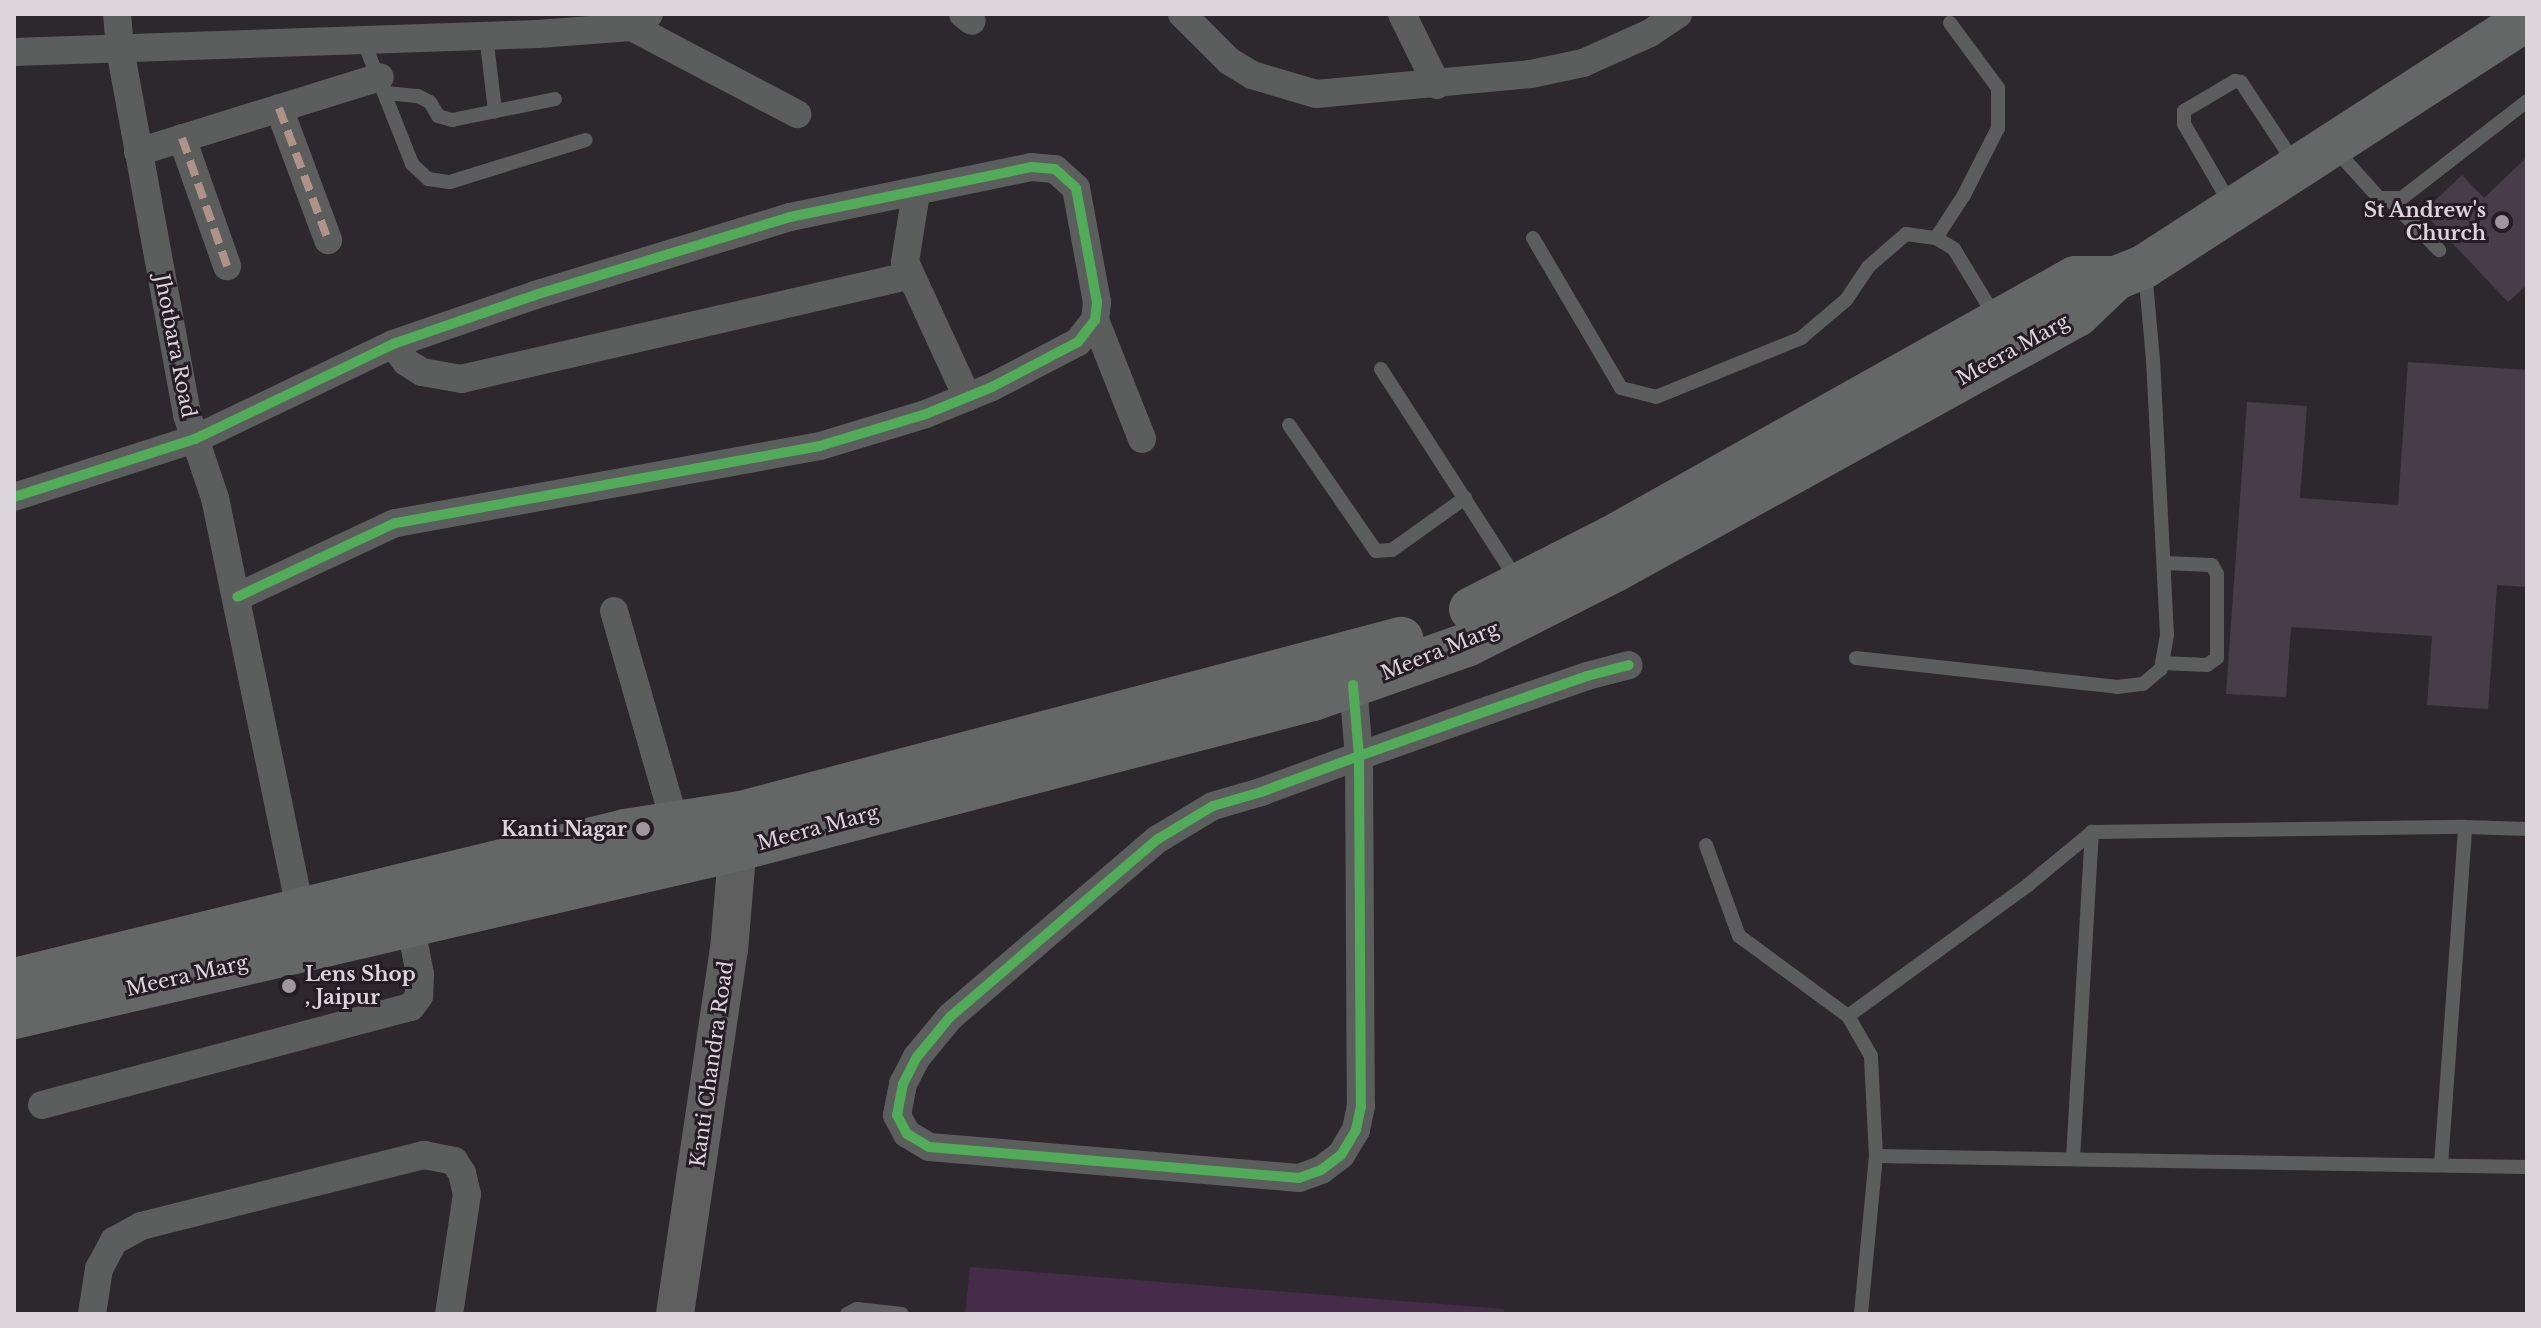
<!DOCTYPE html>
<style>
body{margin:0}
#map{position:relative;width:2541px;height:1328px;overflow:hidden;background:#2d282e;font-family:"Libre Baskerville",serif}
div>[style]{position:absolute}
.green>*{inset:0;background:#452c49}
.building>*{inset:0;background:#473d49}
.lane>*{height:14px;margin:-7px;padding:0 7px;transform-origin:7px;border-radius:7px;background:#5c5e5d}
.street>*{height:28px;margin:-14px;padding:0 14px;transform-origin:14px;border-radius:14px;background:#5c5e5d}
.secondary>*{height:38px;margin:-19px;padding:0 19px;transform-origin:19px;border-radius:19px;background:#5f5f60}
.primary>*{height:44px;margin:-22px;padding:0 22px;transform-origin:22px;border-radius:22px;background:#656767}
.quiet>*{height:8px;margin-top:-4px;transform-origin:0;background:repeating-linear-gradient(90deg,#af9288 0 16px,transparent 0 24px)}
.cycleway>*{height:10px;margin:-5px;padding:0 5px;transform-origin:5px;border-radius:5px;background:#51ab58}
.dots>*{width:22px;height:22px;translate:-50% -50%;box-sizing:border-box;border:4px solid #251c26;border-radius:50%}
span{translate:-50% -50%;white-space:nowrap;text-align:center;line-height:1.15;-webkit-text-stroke:6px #251c26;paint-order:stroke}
.poi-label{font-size:20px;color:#dbd5db;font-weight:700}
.right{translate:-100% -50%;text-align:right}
.left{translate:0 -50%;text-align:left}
.street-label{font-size:20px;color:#dbd5db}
.frame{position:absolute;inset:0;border:16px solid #dbd5db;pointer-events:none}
</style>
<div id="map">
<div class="green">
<div style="clip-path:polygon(970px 1267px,1504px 1309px,1504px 1314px,965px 1314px)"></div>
</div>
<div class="building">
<div style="clip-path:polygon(2527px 157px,2527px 285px,2508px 302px,2423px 212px,2462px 175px,2484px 198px)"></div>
<div style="clip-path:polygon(2408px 362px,2527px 370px,2527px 587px,2497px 585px,2488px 709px,2427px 705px,2432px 636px,2291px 627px,2286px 697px,2226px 694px,2247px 402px,2307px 406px,2300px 498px,2398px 505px)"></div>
</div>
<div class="lane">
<div style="left:486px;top:35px;width:77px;rotate:83.2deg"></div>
<div style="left:363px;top:40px;width:133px;rotate:68.4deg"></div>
<div style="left:412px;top:164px;width:22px;rotate:43deg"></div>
<div style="left:428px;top:179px;width:22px;rotate:8deg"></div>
<div style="left:450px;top:182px;width:142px;rotate:-17.2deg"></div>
<div style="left:387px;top:93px;width:31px;rotate:6deg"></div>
<div style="left:418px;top:96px;width:13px;rotate:27deg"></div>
<div style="left:430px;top:102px;width:16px;rotate:60deg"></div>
<div style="left:438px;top:116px;width:15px;rotate:16deg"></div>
<div style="left:452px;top:120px;width:105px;rotate:-11.5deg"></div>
<div style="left:2334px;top:148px;width:67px;rotate:48deg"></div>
<div style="left:2379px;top:198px;width:23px"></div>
<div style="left:2402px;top:198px;width:158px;rotate:-37.8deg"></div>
<div style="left:2391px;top:201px;width:69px;rotate:45.6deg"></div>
<div style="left:2231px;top:205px;width:94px;rotate:-120.1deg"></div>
<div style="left:2184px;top:124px;width:13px;rotate:-90deg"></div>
<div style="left:2184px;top:111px;width:59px;rotate:-30.5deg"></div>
<div style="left:2235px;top:81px;width:6px;rotate:9deg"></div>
<div style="left:2241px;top:82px;width:98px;rotate:56.6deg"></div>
<div style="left:1533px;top:238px;width:174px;rotate:59.6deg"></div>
<div style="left:1621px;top:388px;width:36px;rotate:14deg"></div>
<div style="left:1656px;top:397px;width:157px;rotate:-22.1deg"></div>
<div style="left:1801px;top:338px;width:59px;rotate:-40.2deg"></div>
<div style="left:1846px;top:300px;width:40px;rotate:-56deg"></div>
<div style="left:1868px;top:267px;width:50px;rotate:-41deg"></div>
<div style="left:1906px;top:234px;width:30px;rotate:8deg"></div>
<div style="left:1936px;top:238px;width:21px;rotate:31deg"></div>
<div style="left:1954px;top:249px;width:81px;rotate:58.7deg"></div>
<div style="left:1936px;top:238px;width:51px;rotate:-56.9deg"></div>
<div style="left:1964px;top:195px;width:75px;rotate:-63.1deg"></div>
<div style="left:1998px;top:128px;width:40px;rotate:-90deg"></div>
<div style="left:1998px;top:88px;width:81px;rotate:-126.4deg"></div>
<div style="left:1381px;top:369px;width:251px;rotate:57.2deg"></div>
<div style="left:1289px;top:425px;width:153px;rotate:55.4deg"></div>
<div style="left:1376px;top:551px;width:16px;rotate:-4deg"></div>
<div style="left:1392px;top:550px;width:90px;rotate:-35.5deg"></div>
<div style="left:1856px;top:658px;width:263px;rotate:6.3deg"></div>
<div style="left:2117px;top:687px;width:26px;rotate:-7deg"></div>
<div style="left:2143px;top:684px;width:23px;rotate:-40deg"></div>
<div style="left:2161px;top:669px;width:35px;rotate:-80deg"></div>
<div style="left:2167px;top:635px;width:275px;rotate:-92.9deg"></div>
<div style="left:2153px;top:360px;width:90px;rotate:-95.1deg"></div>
<div style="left:2162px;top:663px;width:45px;rotate:2.5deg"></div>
<div style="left:2207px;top:665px;width:12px;rotate:-35deg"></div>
<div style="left:2217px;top:658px;width:84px;rotate:-90deg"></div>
<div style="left:2217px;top:574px;width:10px;rotate:-119deg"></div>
<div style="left:2212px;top:565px;width:48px;rotate:-177.6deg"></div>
<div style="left:1706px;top:845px;width:97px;rotate:70.1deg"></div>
<div style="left:1739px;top:936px;width:135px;rotate:36.3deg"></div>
<div style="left:1876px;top:1156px;width:651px;rotate:0.97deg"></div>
<div style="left:2073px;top:1159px;width:328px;rotate:-86.7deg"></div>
<div style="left:2441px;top:1165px;width:339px;rotate:-85.9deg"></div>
<div style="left:847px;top:1314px;width:11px;rotate:-27deg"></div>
<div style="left:857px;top:1309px;width:45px;rotate:6.3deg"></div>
<div style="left:1861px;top:1314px;width:159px;rotate:-84.6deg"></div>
<div style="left:1876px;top:1156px;width:100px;rotate:-92.9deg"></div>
<div style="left:1871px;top:1056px;width:46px;rotate:-119.9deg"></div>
<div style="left:1848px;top:1016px;width:223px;rotate:-36deg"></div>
<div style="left:2028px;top:885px;width:83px;rotate:-39.6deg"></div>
<div style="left:2092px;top:832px;width:373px;rotate:-0.8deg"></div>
<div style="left:2465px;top:827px;width:62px;rotate:1.8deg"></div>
</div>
<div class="street">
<div style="left:117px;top:14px;width:35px;rotate:85deg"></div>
<div style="left:120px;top:49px;width:372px;rotate:79.6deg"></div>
<div style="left:187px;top:415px;width:88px;rotate:71.4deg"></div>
<div style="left:215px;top:498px;width:420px;rotate:78.3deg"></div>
<div style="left:963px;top:14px;width:11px;rotate:38deg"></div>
<div style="left:1182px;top:14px;width:66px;rotate:45deg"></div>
<div style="left:1229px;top:61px;width:27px;rotate:31deg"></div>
<div style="left:1252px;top:75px;width:67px;rotate:16.5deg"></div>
<div style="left:1316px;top:94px;width:216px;rotate:-5.3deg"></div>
<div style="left:1531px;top:74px;width:53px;rotate:-11.9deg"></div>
<div style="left:1583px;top:63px;width:73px;rotate:-24.1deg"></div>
<div style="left:1650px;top:33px;width:34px;rotate:-34deg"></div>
<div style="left:1402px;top:14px;width:79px;rotate:63.8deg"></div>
<div style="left:632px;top:27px;width:187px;rotate:27.8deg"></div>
<div style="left:14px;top:52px;width:524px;rotate:-1.97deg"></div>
<div style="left:538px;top:34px;width:94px;rotate:-4.3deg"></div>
<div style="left:632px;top:27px;width:21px;rotate:-37deg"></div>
<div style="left:279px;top:108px;width:141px;rotate:69.6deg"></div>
<div style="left:182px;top:138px;width:136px;rotate:70.6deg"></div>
<div style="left:138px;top:152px;width:253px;rotate:-17.2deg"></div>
<div style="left:916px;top:193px;width:70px;rotate:99.1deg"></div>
<div style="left:905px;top:262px;width:149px;rotate:65.3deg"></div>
<div style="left:1095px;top:320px;width:128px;rotate:68.4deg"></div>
<div style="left:393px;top:344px;width:22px;rotate:54deg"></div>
<div style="left:406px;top:362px;width:19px;rotate:32deg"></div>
<div style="left:422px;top:372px;width:40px;rotate:10deg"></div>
<div style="left:461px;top:379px;width:461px;rotate:-13deg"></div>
<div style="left:14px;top:497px;width:190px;rotate:-17.8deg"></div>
<div style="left:195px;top:439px;width:220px;rotate:-25.6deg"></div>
<div style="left:393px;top:344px;width:150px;rotate:-19deg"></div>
<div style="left:535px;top:295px;width:267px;rotate:-17deg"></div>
<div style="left:790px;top:217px;width:246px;rotate:-11.7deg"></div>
<div style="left:1031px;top:167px;width:24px;rotate:5deg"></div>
<div style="left:1055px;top:169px;width:28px;rotate:42deg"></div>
<div style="left:1076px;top:188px;width:116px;rotate:79.6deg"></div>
<div style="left:1097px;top:302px;width:18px;rotate:96deg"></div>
<div style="left:1095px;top:320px;width:28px;rotate:128deg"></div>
<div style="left:1078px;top:342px;width:97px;rotate:152.4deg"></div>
<div style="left:992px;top:387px;width:71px;rotate:157.8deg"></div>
<div style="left:926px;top:414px;width:111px;rotate:163.2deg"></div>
<div style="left:820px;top:446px;width:432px;rotate:169.7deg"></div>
<div style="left:395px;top:523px;width:174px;rotate:154.9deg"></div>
<div style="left:614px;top:611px;width:222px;rotate:74deg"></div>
<div style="left:1353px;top:685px;width:71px;rotate:85.2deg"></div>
<div style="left:1359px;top:756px;width:350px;rotate:89.7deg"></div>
<div style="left:1361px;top:1106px;width:25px;rotate:102deg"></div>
<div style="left:1356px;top:1130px;width:29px;rotate:121deg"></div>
<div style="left:1341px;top:1155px;width:25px;rotate:143deg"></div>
<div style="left:1321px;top:1170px;width:23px;rotate:160deg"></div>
<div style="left:1299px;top:1178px;width:371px;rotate:-175.2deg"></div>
<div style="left:929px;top:1147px;width:26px;rotate:-149deg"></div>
<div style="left:907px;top:1134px;width:21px;rotate:-118deg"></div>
<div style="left:897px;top:1115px;width:32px;rotate:-79deg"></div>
<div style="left:903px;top:1084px;width:30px;rotate:-63deg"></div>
<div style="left:917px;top:1057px;width:52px;rotate:-50.5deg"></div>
<div style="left:950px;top:1017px;width:274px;rotate:-40.6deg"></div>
<div style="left:1158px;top:839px;width:64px;rotate:-31deg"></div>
<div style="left:1213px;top:806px;width:50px;rotate:-16.3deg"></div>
<div style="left:1261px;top:792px;width:104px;rotate:-20.2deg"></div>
<div style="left:1359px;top:756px;width:138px;rotate:-19.5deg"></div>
<div style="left:1489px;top:710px;width:104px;rotate:-19.1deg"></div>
<div style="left:1587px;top:676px;width:43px;rotate:-14.7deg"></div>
<div style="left:42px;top:1105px;width:382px;rotate:-14.9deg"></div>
<div style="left:411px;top:1007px;width:14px;rotate:-54deg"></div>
<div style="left:419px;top:996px;width:22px;rotate:-87deg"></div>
<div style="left:420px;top:974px;width:51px;rotate:-101.3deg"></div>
<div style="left:92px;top:1314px;width:46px;rotate:-81.2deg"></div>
<div style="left:99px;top:1269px;width:32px;rotate:-62deg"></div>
<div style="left:114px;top:1241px;width:31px;rotate:-29deg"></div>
<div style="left:141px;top:1226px;width:292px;rotate:-14.1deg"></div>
<div style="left:424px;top:1155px;width:31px;rotate:11deg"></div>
<div style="left:454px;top:1161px;width:14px;rotate:56deg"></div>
<div style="left:462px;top:1173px;width:22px;rotate:77deg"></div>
<div style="left:467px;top:1194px;width:121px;rotate:98.5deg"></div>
</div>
<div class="secondary">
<div style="left:675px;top:1314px;width:368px;rotate:-81.6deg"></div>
<div style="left:729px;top:950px;width:130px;rotate:-85.2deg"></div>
</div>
<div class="primary">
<div style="left:1471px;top:609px;width:157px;rotate:-26.9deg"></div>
<div style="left:1611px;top:538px;width:532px;rotate:-29.26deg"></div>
<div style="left:2075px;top:278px;width:41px"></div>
<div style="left:14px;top:980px;width:629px;rotate:-13.7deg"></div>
<div style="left:625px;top:831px;width:117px;rotate:-8.8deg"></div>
<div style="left:741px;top:813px;width:683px;rotate:-14.77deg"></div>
<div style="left:14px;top:1017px;width:743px;rotate:-13.06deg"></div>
<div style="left:738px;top:849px;width:594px;rotate:-14.62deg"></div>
<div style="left:1313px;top:699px;width:165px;rotate:-19.4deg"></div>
<div style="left:1469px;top:644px;width:164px;rotate:-26.9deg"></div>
<div style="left:1615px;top:570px;width:528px;rotate:-28.9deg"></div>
<div style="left:2077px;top:315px;width:54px;rotate:-43.5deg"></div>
<div style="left:2116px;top:278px;width:31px;rotate:-22deg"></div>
<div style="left:2145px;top:266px;width:455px;rotate:-32.9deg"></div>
</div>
<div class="quiet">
<div style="left:279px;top:108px;width:141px;rotate:69.6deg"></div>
<div style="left:182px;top:138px;width:136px;rotate:70.6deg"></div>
</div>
<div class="cycleway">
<div style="left:14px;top:497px;width:190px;rotate:-17.8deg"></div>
<div style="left:195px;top:439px;width:220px;rotate:-25.6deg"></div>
<div style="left:393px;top:344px;width:150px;rotate:-19deg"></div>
<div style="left:535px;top:295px;width:267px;rotate:-17deg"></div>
<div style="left:790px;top:217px;width:246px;rotate:-11.7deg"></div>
<div style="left:1031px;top:167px;width:24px;rotate:5deg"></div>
<div style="left:1055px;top:169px;width:28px;rotate:42deg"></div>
<div style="left:1076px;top:188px;width:116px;rotate:79.6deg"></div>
<div style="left:1097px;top:302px;width:18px;rotate:96deg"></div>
<div style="left:1095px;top:320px;width:28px;rotate:128deg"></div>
<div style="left:1078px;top:342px;width:97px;rotate:152.4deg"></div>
<div style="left:992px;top:387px;width:71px;rotate:157.8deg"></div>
<div style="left:926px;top:414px;width:111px;rotate:163.2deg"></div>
<div style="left:820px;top:446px;width:432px;rotate:169.7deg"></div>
<div style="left:395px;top:523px;width:174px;rotate:154.9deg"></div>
<div style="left:1353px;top:685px;width:71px;rotate:85.2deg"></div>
<div style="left:1359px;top:756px;width:350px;rotate:89.7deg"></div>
<div style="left:1361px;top:1106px;width:25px;rotate:102deg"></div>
<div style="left:1356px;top:1130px;width:29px;rotate:121deg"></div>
<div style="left:1341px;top:1155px;width:25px;rotate:143deg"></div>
<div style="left:1321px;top:1170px;width:23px;rotate:160deg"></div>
<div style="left:1299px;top:1178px;width:371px;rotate:-175.2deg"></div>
<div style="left:929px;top:1147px;width:26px;rotate:-149deg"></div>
<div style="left:907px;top:1134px;width:21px;rotate:-118deg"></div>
<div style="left:897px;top:1115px;width:32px;rotate:-79deg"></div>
<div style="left:903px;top:1084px;width:30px;rotate:-63deg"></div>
<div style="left:917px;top:1057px;width:52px;rotate:-50.5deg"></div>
<div style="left:950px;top:1017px;width:274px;rotate:-40.6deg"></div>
<div style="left:1158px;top:839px;width:64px;rotate:-31deg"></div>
<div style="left:1213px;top:806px;width:50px;rotate:-16.3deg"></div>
<div style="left:1261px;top:792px;width:104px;rotate:-20.2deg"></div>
<div style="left:1359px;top:756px;width:138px;rotate:-19.5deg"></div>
<div style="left:1489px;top:710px;width:104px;rotate:-19.1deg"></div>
<div style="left:1587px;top:676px;width:43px;rotate:-14.7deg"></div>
</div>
<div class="dots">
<div style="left:2502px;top:222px;background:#9e989e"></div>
<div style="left:643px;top:829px;background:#9e989e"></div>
<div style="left:289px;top:986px;background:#9e989e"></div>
</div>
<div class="poi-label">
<span class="right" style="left:2486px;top:222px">St Andrew's<br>Church</span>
<span class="right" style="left:627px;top:829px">Kanti Nagar</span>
<span class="left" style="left:305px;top:986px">Lens Shop<br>, Jaipur</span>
</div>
<div class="street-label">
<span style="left:175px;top:346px;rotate:79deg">Jhotbara Road</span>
<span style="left:2013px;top:350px;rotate:-29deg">Meera Marg</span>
<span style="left:1440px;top:651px;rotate:-22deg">Meera Marg</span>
<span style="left:818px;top:828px;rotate:-15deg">Meera Marg</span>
<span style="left:187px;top:976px;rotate:-13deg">Meera Marg</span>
<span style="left:712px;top:1064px;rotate:-82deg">Kanti Chandra Road</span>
</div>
<div class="frame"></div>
</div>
